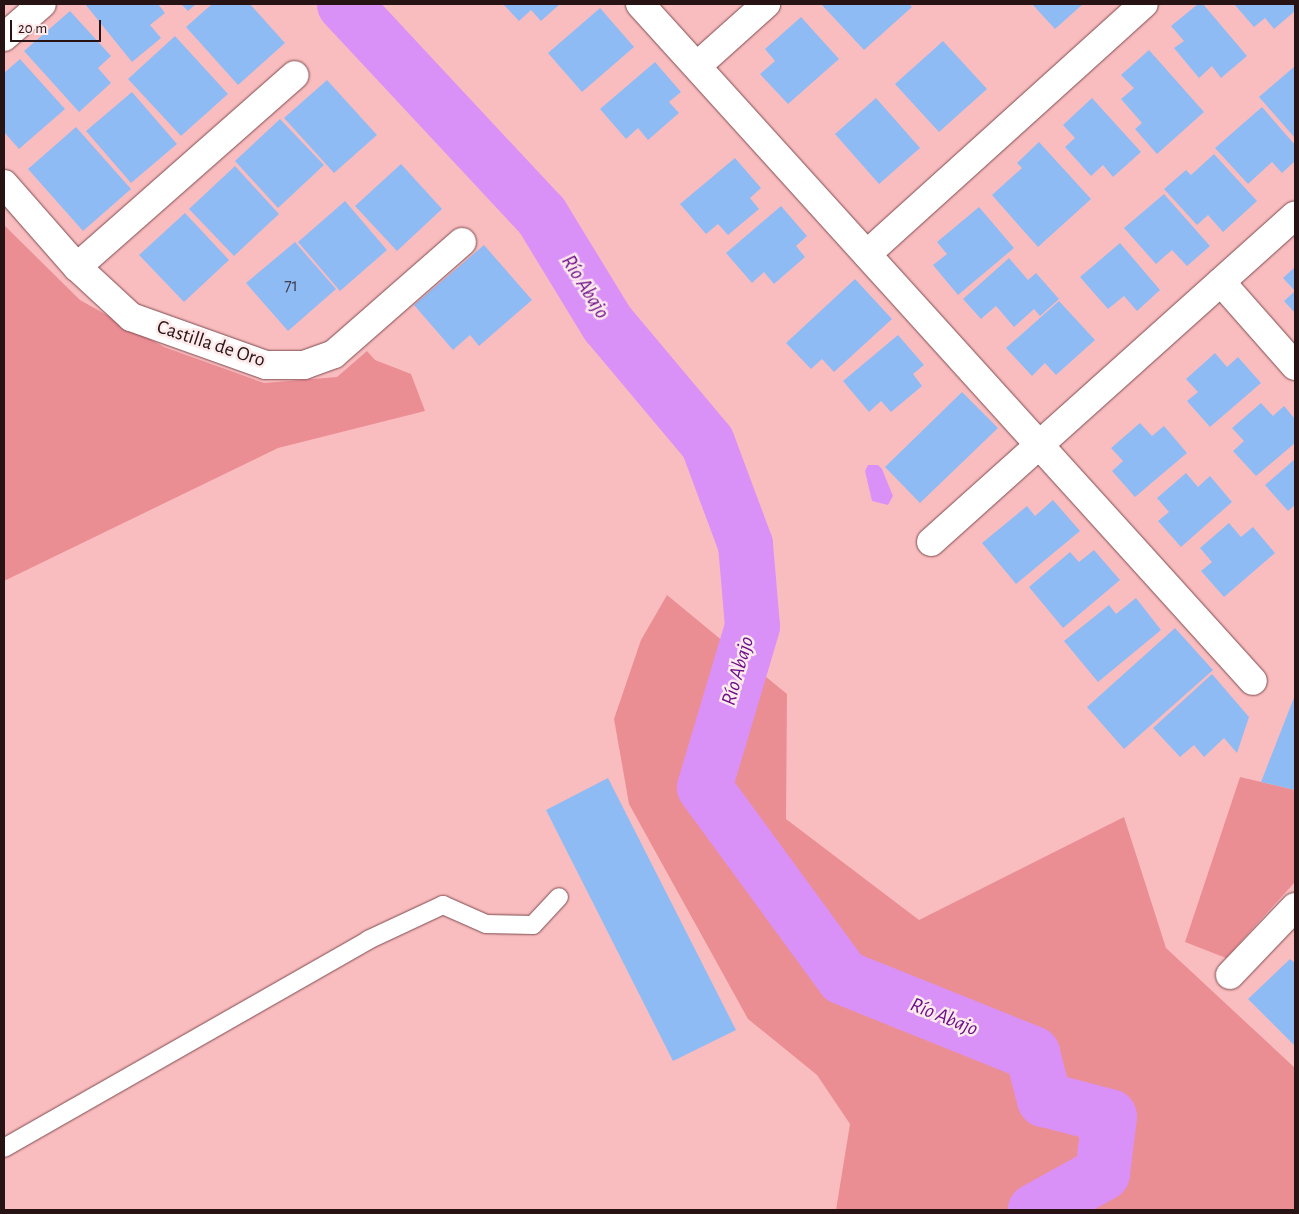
<!DOCTYPE html>
<meta charset="utf-8">
<style>
body{margin:0}
#map{position:relative;width:1299px;height:1214px;overflow:hidden;background:#fabdbf;font-family:"Alegreya Sans",sans-serif}
div>[style]{position:absolute}
.green>*{inset:0;background:#eb8e94}
.water>*{inset:0;background:#da91f7}
.river>*{height:55px;margin:-27.5px;padding:0 27.5px;transform-origin:27.5px;border-radius:27.5px;background:#da91f7}
.building>*{inset:0;background:#8fbbf4}
.roads{filter:drop-shadow(0 0 1px #7e4a4d) drop-shadow(0 0 1px #7e4a4d)}
.lane>*{height:18px;margin:-9px;padding:0 9px;transform-origin:9px;border-radius:9px;background:#fff}
.street>*{height:28px;margin:-14px;padding:0 14px;transform-origin:14px;border-radius:14px;background:#fff}
span{translate:-50% -50%;white-space:nowrap;text-align:center;line-height:1.15;-webkit-text-stroke:5px #feeaeb;paint-order:stroke}
.number-label{font-size:18px;color:#423d4c}
.number-label span{-webkit-text-stroke-width:0}
.street-label{font-size:20px;color:#281314}
.water-label{font-size:21px;color:#6d0d8b;font-style:italic}
.frame{position:absolute;inset:0;border:5px solid #281314;pointer-events:none}
.scale{position:absolute;left:10px;top:20px;width:91px;height:22px;box-sizing:border-box;border:2px solid #281314;border-top:0;padding-left:6px;font-size:15px;line-height:18px;white-space:nowrap;color:#281314;-webkit-text-stroke:4px #feeaeb;paint-order:stroke}
</style>
<div id="map">
<div class="green">
<div style="clip-path:polygon(4px 225px,80px 300px,164px 347px,264px 383px,337px 377px,367px 351px,375px 360px,411px 374px,425px 411px,278px 448px,4px 581px)"></div>
<div style="clip-path:polygon(667px 595px,787px 694px,786px 819px,919px 920px,1124px 817px,1166px 948px,1295px 1068px,1295px 1210px,836px 1210px,850px 1124px,817px 1075px,748px 1019px,629px 804px,614px 719px,641px 640px)"></div>
<div style="clip-path:polygon(1240px 777px,1295px 790px,1295px 882px,1226px 958px,1185px 942px)"></div>
</div>
<div class="water">
<div style="clip-path:polygon(868px 465px,878px 465px,882px 469px,893px 496px,888px 505px,872px 501px,865px 471px)"></div>
</div>
<div class="river">
<div style="left:344px;top:4px;width:289px;rotate:47deg"></div>
<div style="left:541px;top:215px;width:127px;rotate:58.6deg"></div>
<div style="left:607px;top:323px;width:155px;rotate:50deg"></div>
<div style="left:707px;top:442px;width:109px;rotate:69.6deg"></div>
<div style="left:745px;top:544px;width:82px;rotate:85.1deg"></div>
<div style="left:752px;top:626px;width:168px;rotate:106.6deg"></div>
<div style="left:704px;top:787px;width:235px;rotate:53.8deg"></div>
<div style="left:843px;top:977px;width:204px;rotate:21.9deg"></div>
<div style="left:1032px;top:1053px;width:48px;rotate:75.4deg"></div>
<div style="left:1044px;top:1099px;width:67px;rotate:14.7deg"></div>
<div style="left:1109px;top:1116px;width:57px;rotate:97deg"></div>
<div style="left:1102px;top:1173px;width:77px;rotate:151.1deg"></div>
</div>
<div class="building">
<div style="clip-path:polygon(85px 4px,158px 4px,165px 13px,150px 25px,161px 38px,132px 62px)"></div>
<div style="clip-path:polygon(181px 4px,196px 4px,188px 11px)"></div>
<div style="clip-path:polygon(212px 4px,250px 4px,285px 43px,238px 85px,186px 27px)"></div>
<div style="clip-path:polygon(503px 4px,560px 4px,541px 21px,531px 10px,519px 21px)"></div>
<div style="clip-path:polygon(821px 4px,909px 4px,912px 7px,864px 50px)"></div>
<div style="clip-path:polygon(1032px 4px,1083px 4px,1055px 29px)"></div>
<div style="clip-path:polygon(1198px 4px,1203px 4px,1247px 56px,1221px 78px,1212px 66px,1199px 78px,1174px 48px,1184px 41px,1171px 26px)"></div>
<div style="clip-path:polygon(1234px 4px,1295px 4px,1295px 11px,1274px 29px,1265px 18px,1254px 27px)"></div>
<div style="clip-path:polygon(600px 8px,634px 47px,582px 92px,548px 53px)"></div>
<div style="clip-path:polygon(70px 11px,111px 56px,98px 68px,111px 83px,79px 112px,24px 51px)"></div>
<div style="clip-path:polygon(801px 17px,839px 59px,788px 104px,760px 74px,775px 61px,765px 49px)"></div>
<div style="clip-path:polygon(175px 36px,228px 94px,181px 136px,128px 79px)"></div>
<div style="clip-path:polygon(943px 41px,987px 89px,939px 132px,895px 84px)"></div>
<div style="clip-path:polygon(1149px 50px,1204px 112px,1157px 154px,1135px 129px,1142px 123px,1121px 99px,1134px 88px,1121px 75px)"></div>
<div style="clip-path:polygon(20px 59px,65px 109px,19px 149px,4px 132px,4px 73px)"></div>
<div style="clip-path:polygon(655px 62px,681px 92px,669px 102px,679px 113px,648px 140px,638px 128px,626px 139px,600px 109px)"></div>
<div style="clip-path:polygon(1295px 66px,1295px 138px,1259px 97px)"></div>
<div style="clip-path:polygon(327px 80px,377px 135px,334px 173px,284px 118px)"></div>
<div style="clip-path:polygon(132px 92px,177px 144px,131px 183px,86px 131px)"></div>
<div style="clip-path:polygon(876px 98px,920px 148px,879px 184px,835px 134px)"></div>
<div style="clip-path:polygon(1092px 98px,1141px 152px,1113px 177px,1103px 165px,1091px 176px,1065px 147px,1075px 138px,1063px 125px)"></div>
<div style="clip-path:polygon(1262px 107px,1295px 145px,1295px 161px,1282px 173px,1272px 162px,1248px 184px,1215px 148px)"></div>
<div style="clip-path:polygon(280px 119px,324px 165px,278px 208px,235px 161px)"></div>
<div style="clip-path:polygon(76px 127px,131px 189px,83px 231px,28px 169px)"></div>
<div style="clip-path:polygon(1039px 142px,1091px 199px,1038px 247px,992px 195px,1022px 168px,1017px 163px)"></div>
<div style="clip-path:polygon(1214px 154px,1257px 201px,1223px 232px,1208px 215px,1197px 225px,1164px 189px,1186px 170px,1191px 175px)"></div>
<div style="clip-path:polygon(735px 158px,761px 188px,750px 198px,759px 209px,728px 235px,718px 224px,706px 234px,680px 204px)"></div>
<div style="clip-path:polygon(401px 164px,442px 209px,397px 251px,355px 206px)"></div>
<div style="clip-path:polygon(235px 166px,279px 214px,234px 256px,189px 209px)"></div>
<div style="clip-path:polygon(1164px 194px,1210px 246px,1187px 266px,1172px 250px,1156px 264px,1124px 228px)"></div>
<div style="clip-path:polygon(345px 201px,387px 250px,340px 291px,298px 242px)"></div>
<div style="clip-path:polygon(781px 206px,807px 236px,796px 246px,805px 257px,774px 284px,764px 272px,752px 283px,726px 253px)"></div>
<div style="clip-path:polygon(979px 207px,1014px 248px,958px 295px,933px 265px,947px 254px,937px 242px)"></div>
<div style="clip-path:polygon(185px 213px,229px 260px,184px 302px,139px 255px)"></div>
<div style="clip-path:polygon(295px 242px,336px 289px,288px 331px,246px 283px)"></div>
<div style="clip-path:polygon(1120px 243px,1160px 290px,1137px 311px,1124px 296px,1108px 309px,1080px 277px)"></div>
<div style="clip-path:polygon(484px 245px,532px 300px,479px 346px,470px 335px,453px 350px,414px 305px)"></div>
<div style="clip-path:polygon(1009px 258px,1028px 280px,1036px 273px,1059px 299px,1040px 316px,1034px 309px,1014px 327px,996px 306px,981px 319px,963px 299px)"></div>
<div style="clip-path:polygon(1295px 267px,1295px 313px,1284px 301px,1295px 291px,1283px 278px)"></div>
<div style="clip-path:polygon(855px 279px,892px 319px,834px 372px,822px 359px,811px 369px,786px 343px)"></div>
<div style="clip-path:polygon(1059px 301px,1095px 340px,1056px 375px,1045px 363px,1032px 376px,1006px 348px)"></div>
<div style="clip-path:polygon(898px 335px,924px 365px,913px 374px,922px 386px,891px 412px,881px 401px,869px 412px,843px 381px)"></div>
<div style="clip-path:polygon(1215px 353px,1227px 367px,1238px 357px,1261px 383px,1210px 427px,1187px 401px,1198px 392px,1186px 379px)"></div>
<div style="clip-path:polygon(962px 392px,998px 428px,920px 503px,885px 467px)"></div>
<div style="clip-path:polygon(1261px 403px,1273px 416px,1284px 406px,1295px 419px,1295px 443px,1256px 476px,1233px 451px,1244px 441px,1232px 428px)"></div>
<div style="clip-path:polygon(1140px 423px,1152px 436px,1164px 426px,1187px 453px,1135px 497px,1112px 471px,1123px 461px,1111px 448px)"></div>
<div style="clip-path:polygon(1295px 459px,1295px 505px,1288px 511px,1265px 485px)"></div>
<div style="clip-path:polygon(1186px 473px,1198px 487px,1210px 476px,1232px 502px,1181px 547px,1158px 521px,1169px 512px,1157px 498px)"></div>
<div style="clip-path:polygon(1053px 500px,1080px 531px,1016px 584px,982px 543px,1027px 506px,1035px 516px)"></div>
<div style="clip-path:polygon(1229px 523px,1241px 537px,1253px 527px,1275px 553px,1224px 597px,1201px 571px,1212px 562px,1200px 548px)"></div>
<div style="clip-path:polygon(1094px 550px,1120px 580px,1063px 628px,1029px 587px,1070px 552px,1079px 562px)"></div>
<div style="clip-path:polygon(1136px 598px,1161px 630px,1098px 682px,1064px 641px,1109px 605px,1116px 614px)"></div>
<div style="clip-path:polygon(1175px 628px,1213px 670px,1124px 749px,1087px 707px)"></div>
<div style="clip-path:polygon(1212px 674px,1249px 717px,1237px 753px,1224px 738px,1204px 757px,1194px 745px,1180px 757px,1153px 728px)"></div>
<div style="clip-path:polygon(1295px 695px,1295px 790px,1261px 782px)"></div>
<div style="clip-path:polygon(608px 778px,736px 1030px,673px 1061px,546px 810px)"></div>
<div style="clip-path:polygon(1290px 959px,1295px 963px,1295px 1046px,1248px 999px)"></div>
</div>
<div class="roads">
<div class="lane">
<div style="left:4px;top:1148px;width:419px;rotate:-29.7deg"></div>
<div style="left:368px;top:940px;width:83px;rotate:-25deg"></div>
<div style="left:443px;top:905px;width:47px;rotate:23.8deg"></div>
<div style="left:486px;top:924px;width:47px;rotate:1.2deg"></div>
<div style="left:533px;top:925px;width:38px;rotate:-47deg"></div>
</div>
<div class="street">
<div style="left:640px;top:4px;width:913px;rotate:47.84deg"></div>
<div style="left:4px;top:37px;width:50px;rotate:-41deg"></div>
<div style="left:697px;top:66px;width:93px;rotate:-41.9deg"></div>
<div style="left:4px;top:184px;width:111px;rotate:48.7deg"></div>
<div style="left:77px;top:267px;width:74px;rotate:42.8deg"></div>
<div style="left:131px;top:317px;width:143px;rotate:19.6deg"></div>
<div style="left:266px;top:365px;width:38px"></div>
<div style="left:304px;top:365px;width:32px;rotate:-20deg"></div>
<div style="left:334px;top:354px;width:170px;rotate:-41.2deg"></div>
<div style="left:867px;top:254px;width:373px;rotate:-42.1deg"></div>
<div style="left:77px;top:267px;width:290px;rotate:-41.4deg"></div>
<div style="left:1221px;top:282px;width:112px;rotate:48.6deg"></div>
<div style="left:931px;top:542px;width:489px;rotate:-41.9deg"></div>
<div style="left:1230px;top:975px;width:94px;rotate:-46.3deg"></div>
</div>
</div>
<div class="number-label">
<span style="left:291px;top:286px">71</span>
</div>
<div class="street-label">
<span style="left:211px;top:344px;rotate:18deg">Castilla de Oro</span>
</div>
<div class="water-label">
<span style="left:585px;top:287px;rotate:58deg">Río Abajo</span>
<span style="left:738px;top:671px;rotate:-74deg">Río Abajo</span>
<span style="left:944px;top:1017px;rotate:22deg">Río Abajo</span>
</div>
<div class="frame"></div>
<div class="scale">20 m</div>
</div>
